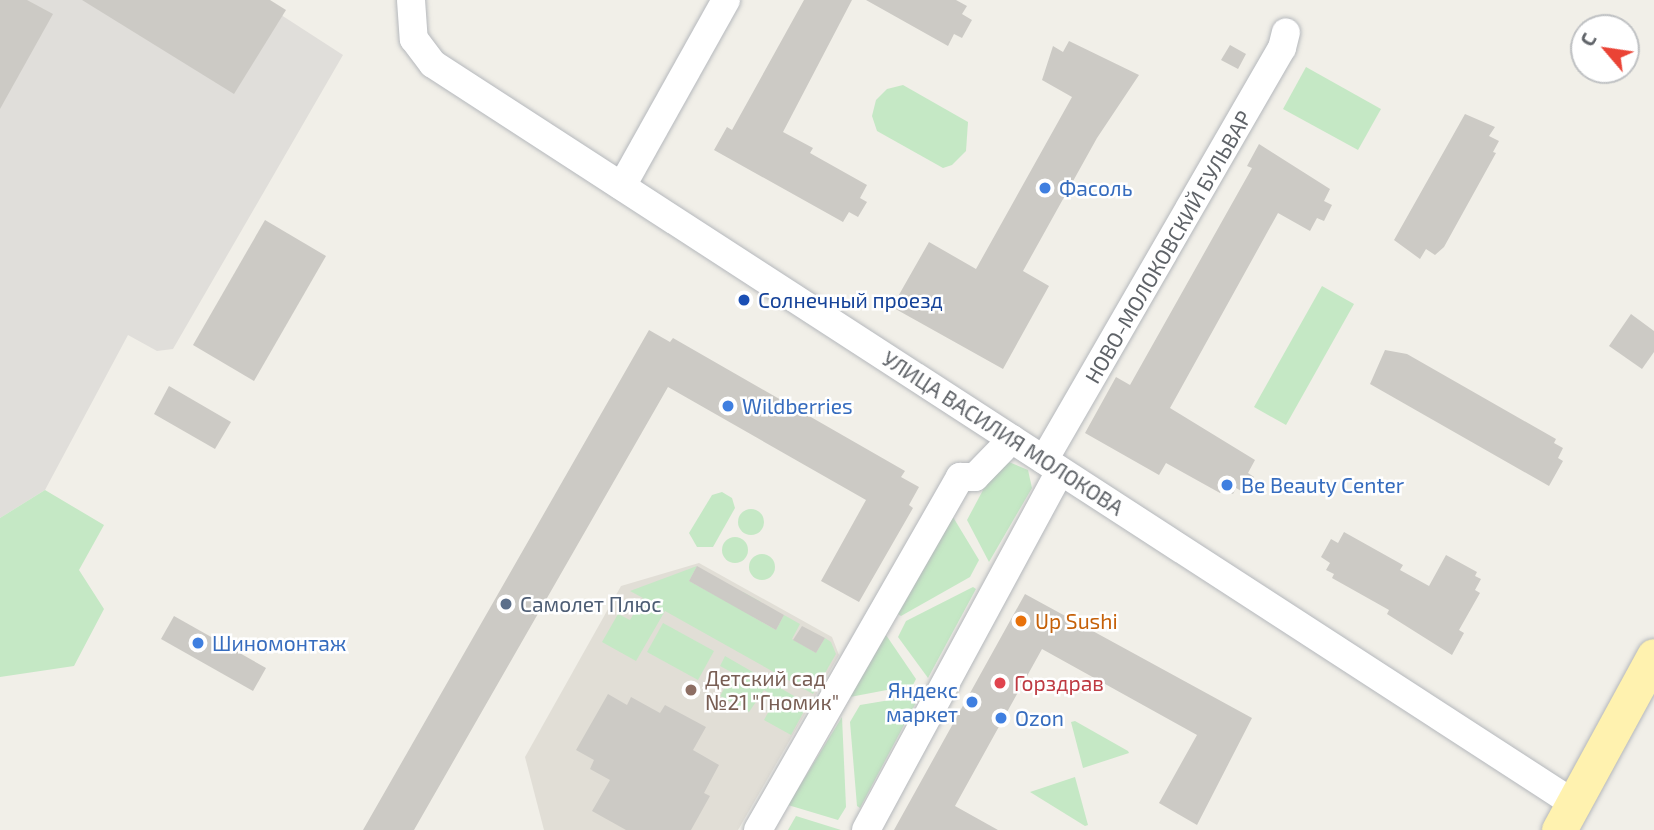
<!DOCTYPE html>
<meta charset="utf-8">
<style>
body{margin:0}
#map{position:relative;width:1654px;height:830px;overflow:hidden;background:#f1efe8;font-family:"Exo 2",sans-serif}
div>[style]{position:absolute}
.industrial>*{inset:0;background:#e0deda}
.education>*{inset:0;background:#e1ded6}
.green>*{inset:0;background:#c5e8c5}
.round{border-radius:50%}
.building>*{inset:0;background:#cccac5}
.roads{filter:drop-shadow(0 0 2px #b5b8bc) drop-shadow(0 0 2px #b5b8bc)}
.minor>*{height:28px;margin:-14px;padding:0 14px;transform-origin:14px;border-radius:14px;background:#fff}
.major>*{height:35px;margin:-17.5px;padding:0 17.5px;transform-origin:17.5px;border-radius:17.5px;background:#fff2af}
.dots>*{width:19px;height:19px;translate:-50% -50%;box-sizing:border-box;border:4px solid #fff;border-radius:50%}
span{translate:-50% -50%;white-space:nowrap;text-align:center;line-height:1.15;-webkit-text-stroke:5px #fff;paint-order:stroke}
.shop-label{font-size:21px;color:#366cbe}
.left{translate:0 -50%;text-align:left}
.right{translate:-100% -50%;text-align:right}
.street-label{font-size:21px;color:#5f6368}
.transit-label{font-size:21px;color:#164399}
.service-label{font-size:21px;color:#4e5e75}
.food-label{font-size:21px;color:#c56008}
.education-label{font-size:21px;color:#785e54}
.health-label{font-size:21px;color:#be3a42}
.north{position:absolute;left:1570px;top:14px;width:70px;height:70px;box-sizing:border-box;background:#fff;border:2px solid #bfc1c3;border-radius:50%;rotate:299deg;font-size:19px;font-weight:700;line-height:28px;text-align:center;color:#5f6368}
.north::after{content:'';display:block;margin:auto;width:24px;height:32px;background:#ea4335;clip-path:polygon(50% 0,100% 100%,50% 72%,0 100%)}
</style>
<div id="map">
<div class="industrial">
<div style="clip-path:polygon(0 0,258px 0,343px 55px,173px 349px,157px 351px,128px 335px,45px 490px,0 518px)"></div>
</div>
<div class="education">
<div style="clip-path:polygon(699px 563px,832px 637px,839px 655px,738px 830px,544px 830px,525px 757px,621px 586px)"></div>
</div>
<div class="green">
<div style="clip-path:polygon(1306px 67px,1381px 109px,1358px 150px,1283px 109px)"></div>
<div style="clip-path:polygon(903px 85px,968px 122px,966px 151px,952px 165px,943px 168px,877px 131px,872px 116px,876px 100px,887px 89px)"></div>
<div style="clip-path:polygon(1322px 286px,1354px 304px,1286px 425px,1254px 407px)"></div>
<div style="clip-path:polygon(1009px 462px,1028px 470px,1032px 488px,989px 562px,967px 520px,990px 477px)"></div>
<div style="clip-path:polygon(45px 490px,104px 525px,79px 570px,104px 609px,74px 666px,0 677px,0 518px)"></div>
<div style="clip-path:polygon(722px 492px,732px 498px,735px 508px,713px 547px,697px 547px,689px 533px,712px 495px)"></div>
<div class="round" style="left:738px;top:509px;width:26px;height:26px"></div>
<div style="clip-path:polygon(953px 517px,979px 560px,970px 577px,901px 616px,898px 614px)"></div>
<div class="round" style="left:722px;top:537px;width:26px;height:26px"></div>
<div class="round" style="left:749px;top:554px;width:26px;height:26px"></div>
<div style="clip-path:polygon(697px 566px,689px 581px,735px 606px,743px 592px,761px 602px,753px 617px,776px 630px,784px 615px,800px 624px,792px 639px,816px 653px,825px 638px,831px 642px,836px 654px,813px 694px,665px 611px,636px 661px,602px 642px,618px 614px,630px 620px,643px 598px,630px 591px)"></div>
<div style="clip-path:polygon(973px 587px,976px 589px,928px 678px,898px 637px,906px 621px)"></div>
<div style="clip-path:polygon(663px 623px,714px 651px,698px 680px,647px 652px)"></div>
<div style="clip-path:polygon(886px 635px,916px 679px,913px 685px,850px 697px)"></div>
<div style="clip-path:polygon(725px 656px,808px 704px,791px 735px,764px 720px,776px 698px,764px 690px,749px 712px,720px 696px,733px 673px,720px 666px)"></div>
<div style="clip-path:polygon(920px 695px,860px 808px,857px 806px,850px 722px,860px 705px)"></div>
<div style="clip-path:polygon(842px 717px,846px 807px,838px 820px,788px 805px)"></div>
<div style="clip-path:polygon(1075px 721px,1128px 751px,1129px 753px,1083px 768px,1071px 722px)"></div>
<div style="clip-path:polygon(1075px 777px,1088px 825px,1085px 826px,1030px 792px)"></div>
<div style="clip-path:polygon(796px 816px,841px 830px,788px 830px)"></div>
</div>
<div class="building">
<div style="clip-path:polygon(0 0,27px 0,53px 14px,0 109px)"></div>
<div style="clip-path:polygon(82px 0,270px 0,286px 10px,234px 94px)"></div>
<div style="clip-path:polygon(804px 0,852px 0,783px 132px,813px 148px,810px 153px,867px 185px,860px 198px,867px 202px,858px 217px,849px 212px,843px 222px,714px 150px,727px 127px,732px 130px)"></div>
<div style="clip-path:polygon(866px 0,956px 0,967px 6px,962px 14px,972px 20px,962px 38px,954px 34px,948px 46px)"></div>
<div style="clip-path:polygon(1069px 41px,1139px 75px,1097px 138px,1023px 271px,1049px 286px,1003px 369px,892px 307px,929px 242px,976px 269px,1072px 97px,1042px 80px,1053px 46px,1063px 52px)"></div>
<div style="clip-path:polygon(1230px 45px,1246px 54px,1238px 69px,1221px 60px)"></div>
<div style="clip-path:polygon(1465px 114px,1495px 127px,1489px 136px,1499px 141px,1493px 152px,1496px 153px,1444px 247px,1435px 255px,1426px 249px,1420px 259px,1394px 240px)"></div>
<div style="clip-path:polygon(1259px 144px,1330px 189px,1324px 201px,1332px 205px,1324px 221px,1317px 218px,1310px 231px,1278px 213px,1170px 408px,1255px 460px,1248px 473px,1254px 477px,1245px 493px,1236px 488px,1233px 494px,1223px 489px,1220px 493px,1166px 463px,1159px 475px,1085px 433px,1116px 377px,1130px 385px,1252px 168px,1247px 166px)"></div>
<div style="clip-path:polygon(265px 220px,326px 256px,254px 381px,193px 345px)"></div>
<div style="clip-path:polygon(1631px 314px,1654px 331px,1654px 352px,1642px 369px,1609px 346px)"></div>
<div style="clip-path:polygon(649px 330px,670px 342px,673px 338px,905px 471px,901px 477px,919px 487px,909px 505px,913px 508px,859px 602px,821px 581px,866px 500px,668px 387px,414px 830px,363px 830px)"></div>
<div style="clip-path:polygon(1385px 350px,1407px 354px,1556px 439px,1554px 443px,1563px 448px,1558px 458px,1563px 461px,1549px 486px,1370px 384px)"></div>
<div style="clip-path:polygon(169px 386px,231px 422px,215px 449px,154px 414px)"></div>
<div style="clip-path:polygon(1344px 532px,1403px 565px,1400px 570px,1429px 586px,1446px 555px,1477px 572px,1475px 576px,1481px 579px,1475px 590px,1480px 593px,1459px 630px,1464px 633px,1452px 655px,1387px 614px,1389px 610px,1332px 578px,1334px 574px,1326px 570px,1330px 563px,1321px 557px,1331px 539px,1338px 543px)"></div>
<div style="clip-path:polygon(697px 566px,784px 615px,776px 630px,689px 581px)"></div>
<div style="clip-path:polygon(1025px 594px,1252px 718px,1197px 825px,1159px 803px,1197px 735px,1042px 649px,955px 806px,998px 830px,894px 830px)"></div>
<div style="clip-path:polygon(174px 616px,266px 668px,253px 691px,161px 639px)"></div>
<div style="clip-path:polygon(802px 626px,825px 638px,816px 653px,793px 640px)"></div>
<div style="clip-path:polygon(608px 694px,627px 705px,631px 697px,660px 713px,665px 705px,706px 727px,693px 750px,719px 765px,704px 793px,710px 796px,691px 830px,626px 830px,592px 811px,610px 780px,590px 769px,594px 760px,576px 750px)"></div>
</div>
<div class="roads">
<div class="minor">
<div style="left:411px;top:0;width:39px;rotate:86deg"></div>
<div style="left:414px;top:39px;width:31px;rotate:53deg"></div>
<div style="left:433px;top:64px;width:1359px;rotate:32.95deg"></div>
<div style="left:622px;top:186px;width:213px;rotate:-60.8deg"></div>
<div style="left:1044px;top:460px;width:476px;rotate:-60deg"></div>
<div style="left:1282px;top:48px;width:16px;rotate:-76deg"></div>
<div style="left:758px;top:830px;width:407px;rotate:-60.2deg"></div>
<div style="left:960px;top:477px;width:15px"></div>
<div style="left:975px;top:477px;width:53px;rotate:-45.8deg"></div>
<div style="left:866px;top:830px;width:408px;rotate:-61.6deg"></div>
</div>
<div class="major">
<div style="left:1559px;top:830px;width:198px;rotate:-61.4deg"></div>
</div>
</div>
<div class="dots">
<div style="left:1045px;top:188px;background:#3f7fe0"></div>
<div style="left:744px;top:300px;background:#1a4fb4"></div>
<div style="left:728px;top:406px;background:#3f7fe0"></div>
<div style="left:1227px;top:485px;background:#3f7fe0"></div>
<div style="left:506px;top:604px;background:#5c6f8a"></div>
<div style="left:1021px;top:621px;background:#e8710a"></div>
<div style="left:198px;top:643px;background:#3f7fe0"></div>
<div style="left:1000px;top:683px;background:#e0444e"></div>
<div style="left:691px;top:690px;background:#8d6e63"></div>
<div style="left:972px;top:702px;background:#3f7fe0"></div>
<div style="left:1001px;top:718px;background:#3f7fe0"></div>
</div>
<div class="shop-label">
<span class="left" style="left:1059px;top:188px">Фасоль</span>
<span class="left" style="left:742px;top:406px">Wildberries</span>
<span class="left" style="left:1241px;top:485px">Be Beauty Center</span>
<span class="left" style="left:212px;top:643px">Шиномонтаж</span>
<span class="right" style="left:958px;top:702px">Яндекс<br>маркет</span>
<span class="left" style="left:1015px;top:718px">Ozon</span>
</div>
<div class="street-label">
<span style="left:1168px;top:247px;rotate:-60deg">НОВО-МОЛОКОВСКИЙ БУЛЬВАР</span>
<span style="left:1003px;top:433px;rotate:33deg">УЛИЦА ВАСИЛИЯ МОЛОКОВА</span>
</div>
<div class="transit-label">
<span class="left" style="left:758px;top:300px">Солнечный проезд</span>
</div>
<div class="service-label">
<span class="left" style="left:520px;top:604px">Самолет Плюс</span>
</div>
<div class="food-label">
<span class="left" style="left:1035px;top:621px">Up Sushi</span>
</div>
<div class="education-label">
<span class="left" style="left:705px;top:690px">Детский сад<br>№21 "Гномик"</span>
</div>
<div class="health-label">
<span class="left" style="left:1014px;top:683px">Горздрав</span>
</div>
<div class="north">С</div>
</div>
